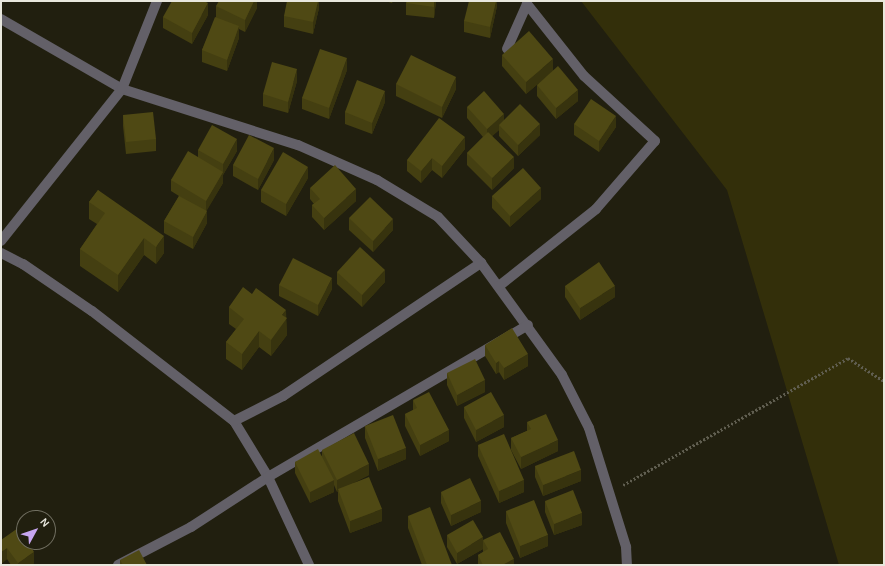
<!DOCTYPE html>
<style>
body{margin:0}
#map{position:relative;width:885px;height:566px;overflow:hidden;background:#211f0f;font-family:Karla,sans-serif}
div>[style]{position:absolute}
.green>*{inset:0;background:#332f0a}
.path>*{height:2.5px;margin-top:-1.25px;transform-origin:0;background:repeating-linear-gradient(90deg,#605e50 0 2px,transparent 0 4px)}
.minor>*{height:10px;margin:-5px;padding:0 5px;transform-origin:5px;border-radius:5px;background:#636068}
.wall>*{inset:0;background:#443f11}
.shaded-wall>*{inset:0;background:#37330e}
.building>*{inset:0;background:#4f4914}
span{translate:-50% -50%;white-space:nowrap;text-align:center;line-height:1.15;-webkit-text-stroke:4px #211f0f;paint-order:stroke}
.frame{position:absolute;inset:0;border:2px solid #e8e7dd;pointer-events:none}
.north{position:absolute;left:16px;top:510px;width:40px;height:40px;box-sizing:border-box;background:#211f0f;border:1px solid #716f61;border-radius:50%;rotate:50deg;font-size:11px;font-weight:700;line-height:16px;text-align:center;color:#e8e7dd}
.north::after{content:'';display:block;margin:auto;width:14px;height:18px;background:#c7a6f0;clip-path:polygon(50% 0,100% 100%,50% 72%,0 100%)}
</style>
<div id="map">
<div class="green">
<div style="clip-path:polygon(581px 1px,884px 1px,884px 565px,839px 565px,727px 190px)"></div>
</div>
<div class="path">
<div style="left:623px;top:485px;width:258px;rotate:-29.4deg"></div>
<div style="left:848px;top:358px;width:43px;rotate:32.6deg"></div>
</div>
<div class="minor">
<div style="left:1px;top:19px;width:140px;rotate:30deg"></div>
<div style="left:122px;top:89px;width:185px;rotate:17.7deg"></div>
<div style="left:298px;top:145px;width:86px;rotate:23.9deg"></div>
<div style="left:377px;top:180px;width:71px;rotate:31.2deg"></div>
<div style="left:438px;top:217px;width:63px;rotate:46.9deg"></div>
<div style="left:481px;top:263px;width:138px;rotate:54.1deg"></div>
<div style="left:562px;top:375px;width:59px;rotate:63deg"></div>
<div style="left:589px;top:428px;width:125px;rotate:72.7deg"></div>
<div style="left:626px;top:547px;width:18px;rotate:87deg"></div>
<div style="left:1px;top:241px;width:194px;rotate:-51.5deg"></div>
<div style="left:122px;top:89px;width:95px;rotate:-68.3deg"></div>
<div style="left:1px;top:253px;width:25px;rotate:27deg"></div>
<div style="left:23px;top:264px;width:83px;rotate:34.3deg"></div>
<div style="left:92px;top:311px;width:180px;rotate:37.8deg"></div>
<div style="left:234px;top:421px;width:66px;rotate:58.7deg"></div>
<div style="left:268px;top:477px;width:97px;rotate:65deg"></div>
<div style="left:499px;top:286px;width:124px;rotate:-38.4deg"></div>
<div style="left:596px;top:209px;width:90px;rotate:-49.1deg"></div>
<div style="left:655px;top:141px;width:96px;rotate:-137.5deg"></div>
<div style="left:584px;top:76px;width:92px;rotate:-128.4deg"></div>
<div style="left:527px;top:4px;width:49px;rotate:114deg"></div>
<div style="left:234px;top:421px;width:55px;rotate:-27deg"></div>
<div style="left:283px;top:396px;width:239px;rotate:-33.9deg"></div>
<div style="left:118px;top:565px;width:82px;rotate:-27.5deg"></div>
<div style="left:191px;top:527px;width:92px;rotate:-33deg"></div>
<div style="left:268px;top:477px;width:301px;rotate:-30.3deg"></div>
</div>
<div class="wall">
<div style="clip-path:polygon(257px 1px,257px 8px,245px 32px,239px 29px,239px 38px,227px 71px,202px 62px,202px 50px,216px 18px,216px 6px)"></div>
<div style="clip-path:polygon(319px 1px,319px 8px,313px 34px,284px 27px,284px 16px)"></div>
<div style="clip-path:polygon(385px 1px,393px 1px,392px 3px)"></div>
<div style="clip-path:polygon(436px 1px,434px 18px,406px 15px,406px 3px)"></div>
<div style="clip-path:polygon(497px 1px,497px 6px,490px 38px,464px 32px,464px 21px)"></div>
<div style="clip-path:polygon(208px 15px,192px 44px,163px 28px,163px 17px)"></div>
<div style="clip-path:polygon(502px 55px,553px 71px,526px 94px,502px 66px)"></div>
<div style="clip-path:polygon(347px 70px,329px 119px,302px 109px,302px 98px)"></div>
<div style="clip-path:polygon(297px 81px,288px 113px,263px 106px,263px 94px)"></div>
<div style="clip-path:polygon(396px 84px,456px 89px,442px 118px,396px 96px)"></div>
<div style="clip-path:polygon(537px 85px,578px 101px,556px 119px,537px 96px)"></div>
<div style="clip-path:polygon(385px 102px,372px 134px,345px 124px,345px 112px)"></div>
<div style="clip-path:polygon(467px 107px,504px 120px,540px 135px,518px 156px,499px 136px,499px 130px,492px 136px,514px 168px,492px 190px,467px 165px,467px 153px,483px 137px,467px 118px)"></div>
<div style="clip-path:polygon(123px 115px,156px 139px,156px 151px,126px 154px,123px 126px)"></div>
<div style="clip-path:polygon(574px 124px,616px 127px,599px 152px,574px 135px)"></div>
<div style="clip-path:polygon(465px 149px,442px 178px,432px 170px,421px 183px,407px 171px,407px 160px)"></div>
<div style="clip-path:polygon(198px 150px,237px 151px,223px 175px,223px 183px,206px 211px,207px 223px,193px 249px,164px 233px,164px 221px,179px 196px,171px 191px,171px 180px,198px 157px)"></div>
<div style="clip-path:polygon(274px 160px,258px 190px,233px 176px,233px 165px)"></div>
<div style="clip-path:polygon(308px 178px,286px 216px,261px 202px,261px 190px)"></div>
<div style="clip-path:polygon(310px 188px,356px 201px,324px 230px,312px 217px,312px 205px,314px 204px,310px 199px)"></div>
<div style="clip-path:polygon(98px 190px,164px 253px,156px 264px,144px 255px,118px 292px,80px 266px,80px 249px,97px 224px,89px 219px,89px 202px)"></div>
<div style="clip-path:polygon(492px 196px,541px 199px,510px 227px,492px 208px)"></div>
<div style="clip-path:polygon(349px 218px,393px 230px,373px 252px,349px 230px)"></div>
<div style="clip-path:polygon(337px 272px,385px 282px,362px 307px,337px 284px)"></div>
<div style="clip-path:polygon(279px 285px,332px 289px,318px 316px,279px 296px)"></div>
<div style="clip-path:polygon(565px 286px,615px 297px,580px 320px,565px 297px)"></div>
<div style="clip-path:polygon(229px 307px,286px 318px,287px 335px,271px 356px,259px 347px,242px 370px,226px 359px,226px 342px,236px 329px,229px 324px)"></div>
<div style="clip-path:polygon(485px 345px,528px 366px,504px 380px,499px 372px,496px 374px,485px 356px)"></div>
<div style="clip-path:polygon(447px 373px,485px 392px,457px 406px,447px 385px)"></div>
<div style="clip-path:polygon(413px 400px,449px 441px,420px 456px,405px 426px,405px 414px,413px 410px)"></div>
<div style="clip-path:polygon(464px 407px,504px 427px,476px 442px,464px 418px)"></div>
<div style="clip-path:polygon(527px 422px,558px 451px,521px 469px,511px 450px,511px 438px,527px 431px)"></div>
<div style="clip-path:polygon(365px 426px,406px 459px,378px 471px,365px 438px)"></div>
<div style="clip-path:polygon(478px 445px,524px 492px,499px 503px,478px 456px)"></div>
<div style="clip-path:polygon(322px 450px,369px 475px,353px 483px,382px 521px,350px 533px,338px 501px,338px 491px,337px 492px,334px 485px,334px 492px,310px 503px,295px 473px,295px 462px,322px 456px)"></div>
<div style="clip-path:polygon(535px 466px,581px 481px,543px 496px,535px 477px)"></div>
<div style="clip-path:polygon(441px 492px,481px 512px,451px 526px,441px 503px)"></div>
<div style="clip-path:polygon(545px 501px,582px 525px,554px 535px,545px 512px)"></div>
<div style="clip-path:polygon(506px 511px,548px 546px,520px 558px,506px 523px)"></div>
<div style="clip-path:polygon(408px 516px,452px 565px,422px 565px,408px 528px)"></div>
<div style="clip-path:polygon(447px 535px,483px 549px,457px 564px,447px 547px)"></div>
<div style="clip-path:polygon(1px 540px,34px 563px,32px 565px,11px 565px,7px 559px,1px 564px)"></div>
<div style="clip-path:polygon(483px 540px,514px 565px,478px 565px,478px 555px,483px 552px)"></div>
<div style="clip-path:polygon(120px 560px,147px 565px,120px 565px)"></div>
</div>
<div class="shaded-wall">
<div style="clip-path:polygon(254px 1px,257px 1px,257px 8px,245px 32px,245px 20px)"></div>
<div style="clip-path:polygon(318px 1px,319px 1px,319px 8px,313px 34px,313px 22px)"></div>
<div style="clip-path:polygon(434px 1px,436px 1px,434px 18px)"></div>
<div style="clip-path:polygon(496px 1px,497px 1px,497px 6px,490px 38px,490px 27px)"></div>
<div style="clip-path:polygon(208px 3px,208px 15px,192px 44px,192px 33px)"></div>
<div style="clip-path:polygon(239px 26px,239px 38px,227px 71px,227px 60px)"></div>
<div style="clip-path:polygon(347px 58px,347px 70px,329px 119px,329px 108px)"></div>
<div style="clip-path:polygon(553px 59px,553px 71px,526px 94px,526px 82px)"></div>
<div style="clip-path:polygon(297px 69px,297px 81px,288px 113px,288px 102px)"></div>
<div style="clip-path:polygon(456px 77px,456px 89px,442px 118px,442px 107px)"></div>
<div style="clip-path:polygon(578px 90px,578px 101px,556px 119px,556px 108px)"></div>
<div style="clip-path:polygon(385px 91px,385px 102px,372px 134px,372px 123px)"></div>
<div style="clip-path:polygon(504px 114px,504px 126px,499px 125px,499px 130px,487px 141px,487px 129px)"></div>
<div style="clip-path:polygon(616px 116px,616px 127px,599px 152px,599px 141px)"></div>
<div style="clip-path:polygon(540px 124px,540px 135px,518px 156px,518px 145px)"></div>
<div style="clip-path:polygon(465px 137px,465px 149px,442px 178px,442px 166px)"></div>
<div style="clip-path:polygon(237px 139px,237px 151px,223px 175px,223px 183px,206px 212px,206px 201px,223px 172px,223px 164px)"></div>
<div style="clip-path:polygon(274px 148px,274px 160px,258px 190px,258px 179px)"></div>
<div style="clip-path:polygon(514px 157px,514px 168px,492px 190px,492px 178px)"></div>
<div style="clip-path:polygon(432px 158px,432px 170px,421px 183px,421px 171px)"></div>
<div style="clip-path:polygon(308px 167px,308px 178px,286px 216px,286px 204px)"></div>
<div style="clip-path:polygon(541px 188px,541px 199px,510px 227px,510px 216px)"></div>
<div style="clip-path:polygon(356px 189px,356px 201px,324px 230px,324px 218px)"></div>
<div style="clip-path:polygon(207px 211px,207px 223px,193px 249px,193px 237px)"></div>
<div style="clip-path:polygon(393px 219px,393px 230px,373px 252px,373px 241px)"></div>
<div style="clip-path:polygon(164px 236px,164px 253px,156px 264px,156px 247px)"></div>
<div style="clip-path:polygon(144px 238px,144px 255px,118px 292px,118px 275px)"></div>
<div style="clip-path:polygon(385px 270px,385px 282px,362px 307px,362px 295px)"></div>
<div style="clip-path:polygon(332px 278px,332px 289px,318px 316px,318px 305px)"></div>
<div style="clip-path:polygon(615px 286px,615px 297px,580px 320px,580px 308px)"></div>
<div style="clip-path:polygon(286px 310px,287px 335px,271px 356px,271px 340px,282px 315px)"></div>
<div style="clip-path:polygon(259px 331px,259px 347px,242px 370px,242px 354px)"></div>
<div style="clip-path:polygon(528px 354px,528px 366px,504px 380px,504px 368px)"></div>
<div style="clip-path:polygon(499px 361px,499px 372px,496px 374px,496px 363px)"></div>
<div style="clip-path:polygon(485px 380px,485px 392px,457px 406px,457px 395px)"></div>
<div style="clip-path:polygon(504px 415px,504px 427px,476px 442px,476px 430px)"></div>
<div style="clip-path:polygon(449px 430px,449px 441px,420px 456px,420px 445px)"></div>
<div style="clip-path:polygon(558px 440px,558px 451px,521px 469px,521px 457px)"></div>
<div style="clip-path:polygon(406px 448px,406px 459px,378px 471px,378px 459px)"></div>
<div style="clip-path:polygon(369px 464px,369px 475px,338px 491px,338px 489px,338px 491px,337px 492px,337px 480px)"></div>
<div style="clip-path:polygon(581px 470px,581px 481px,543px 496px,543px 485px)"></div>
<div style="clip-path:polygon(334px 480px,334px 492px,310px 503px,310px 492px)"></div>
<div style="clip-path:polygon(524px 480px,524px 492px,499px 503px,499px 491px)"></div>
<div style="clip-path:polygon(481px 501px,481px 512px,451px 526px,451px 515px)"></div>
<div style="clip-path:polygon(382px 509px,382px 521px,350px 533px,350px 521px)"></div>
<div style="clip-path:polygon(582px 513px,582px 525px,554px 535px,554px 524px)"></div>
<div style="clip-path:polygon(548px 535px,548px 546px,520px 558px,520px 546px)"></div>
<div style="clip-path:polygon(483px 537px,483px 549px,457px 564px,457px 553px)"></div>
<div style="clip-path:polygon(7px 548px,7px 559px,1px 564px,1px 552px)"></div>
<div style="clip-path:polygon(34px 552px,34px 563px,32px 565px,18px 565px,18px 563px)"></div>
<div style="clip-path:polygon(514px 559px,514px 565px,502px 565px)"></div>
</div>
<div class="building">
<div style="clip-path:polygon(172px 1px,204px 1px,208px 3px,192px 33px,163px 17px)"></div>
<div style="clip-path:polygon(219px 1px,254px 1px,245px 20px,216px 6px)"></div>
<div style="clip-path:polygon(287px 1px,318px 1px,313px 22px,284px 16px)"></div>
<div style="clip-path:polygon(407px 1px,434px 1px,434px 7px,406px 3px)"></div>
<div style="clip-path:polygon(469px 1px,496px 1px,490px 27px,464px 21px)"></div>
<div style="clip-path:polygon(215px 17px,239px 26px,227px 60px,202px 50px)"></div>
<div style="clip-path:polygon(529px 31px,553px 59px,526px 82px,502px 55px)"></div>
<div style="clip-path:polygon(320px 49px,347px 58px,329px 108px,302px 98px)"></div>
<div style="clip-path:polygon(411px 55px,456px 77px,442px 107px,396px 84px)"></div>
<div style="clip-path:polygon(272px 62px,297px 69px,288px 102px,263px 94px)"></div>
<div style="clip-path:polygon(558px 66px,578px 90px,556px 108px,537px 85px)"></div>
<div style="clip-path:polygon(357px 80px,385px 91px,372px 123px,345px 112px)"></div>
<div style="clip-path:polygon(484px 91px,504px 114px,487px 129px,467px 107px)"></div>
<div style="clip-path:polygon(591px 99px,616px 116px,599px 141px,574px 124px)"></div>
<div style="clip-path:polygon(520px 104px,540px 124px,518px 145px,499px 125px)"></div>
<div style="clip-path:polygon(153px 112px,156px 139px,126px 142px,123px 115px)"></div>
<div style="clip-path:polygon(439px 118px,465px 137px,442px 166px,432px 158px,421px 171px,407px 160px)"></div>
<div style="clip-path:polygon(212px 125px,237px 139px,223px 164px,198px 150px)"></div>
<div style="clip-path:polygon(488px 132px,514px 157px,492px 178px,467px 153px)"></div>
<div style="clip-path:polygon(249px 135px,274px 148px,258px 179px,233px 165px)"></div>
<div style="clip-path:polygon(188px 151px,223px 172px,206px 201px,171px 180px)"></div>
<div style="clip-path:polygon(283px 152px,308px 167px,286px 204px,261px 190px)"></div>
<div style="clip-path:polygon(335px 165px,356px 189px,324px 218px,312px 205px,320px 199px,310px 188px)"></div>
<div style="clip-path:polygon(523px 168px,541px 188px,510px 216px,492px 196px)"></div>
<div style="clip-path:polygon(98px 190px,164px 236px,156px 247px,144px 238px,118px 275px,80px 249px,105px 213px,89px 202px)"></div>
<div style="clip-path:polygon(179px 196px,207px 211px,193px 237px,164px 221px)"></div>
<div style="clip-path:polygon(370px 197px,393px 219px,373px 241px,349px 218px)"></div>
<div style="clip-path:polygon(360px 247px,385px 270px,362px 295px,337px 272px)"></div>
<div style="clip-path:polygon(293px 258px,332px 278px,318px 305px,279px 285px)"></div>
<div style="clip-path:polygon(599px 262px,615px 286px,580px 308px,565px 286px)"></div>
<div style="clip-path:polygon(243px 287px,252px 294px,256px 288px,286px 310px,282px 315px,287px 318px,271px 340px,259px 331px,242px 354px,226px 342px,244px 319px,229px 307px)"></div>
<div style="clip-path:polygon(512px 328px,528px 354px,504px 368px,499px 361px,496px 363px,485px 345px)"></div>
<div style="clip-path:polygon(475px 359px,485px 380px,457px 395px,447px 373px)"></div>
<div style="clip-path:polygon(429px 392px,449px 430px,420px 445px,405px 414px,417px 408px,413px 400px)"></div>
<div style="clip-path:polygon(491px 392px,504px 415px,476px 430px,464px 407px)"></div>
<div style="clip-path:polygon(546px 414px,558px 440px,521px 457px,511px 438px,531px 429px,527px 422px)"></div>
<div style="clip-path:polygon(393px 415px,406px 448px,378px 459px,365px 426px)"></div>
<div style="clip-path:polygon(354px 433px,369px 464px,337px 480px,322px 450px)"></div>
<div style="clip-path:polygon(504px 434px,524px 480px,499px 491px,478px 445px)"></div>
<div style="clip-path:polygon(318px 449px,334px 480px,310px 492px,295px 462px)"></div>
<div style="clip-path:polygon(574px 451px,581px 470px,543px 485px,535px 466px)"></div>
<div style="clip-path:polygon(369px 477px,382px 509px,350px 521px,338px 489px)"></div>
<div style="clip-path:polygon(470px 478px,481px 501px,451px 515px,441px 492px)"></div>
<div style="clip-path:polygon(573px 490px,582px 513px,554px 524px,545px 501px)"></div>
<div style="clip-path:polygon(534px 500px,548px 535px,520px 546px,506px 511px)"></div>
<div style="clip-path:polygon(430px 507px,452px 565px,427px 565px,408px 516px)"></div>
<div style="clip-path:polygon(473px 520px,483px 537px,457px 553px,447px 535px)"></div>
<div style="clip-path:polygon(18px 528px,24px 537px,24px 542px,28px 542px,34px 552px,18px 563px,7px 548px,1px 552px,1px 540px)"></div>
<div style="clip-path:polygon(500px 532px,514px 559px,502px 565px,483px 565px,478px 555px,488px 549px,483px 540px)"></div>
<div style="clip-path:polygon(139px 550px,147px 565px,123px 565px,120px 560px)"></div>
</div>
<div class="frame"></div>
<div class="north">N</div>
</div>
